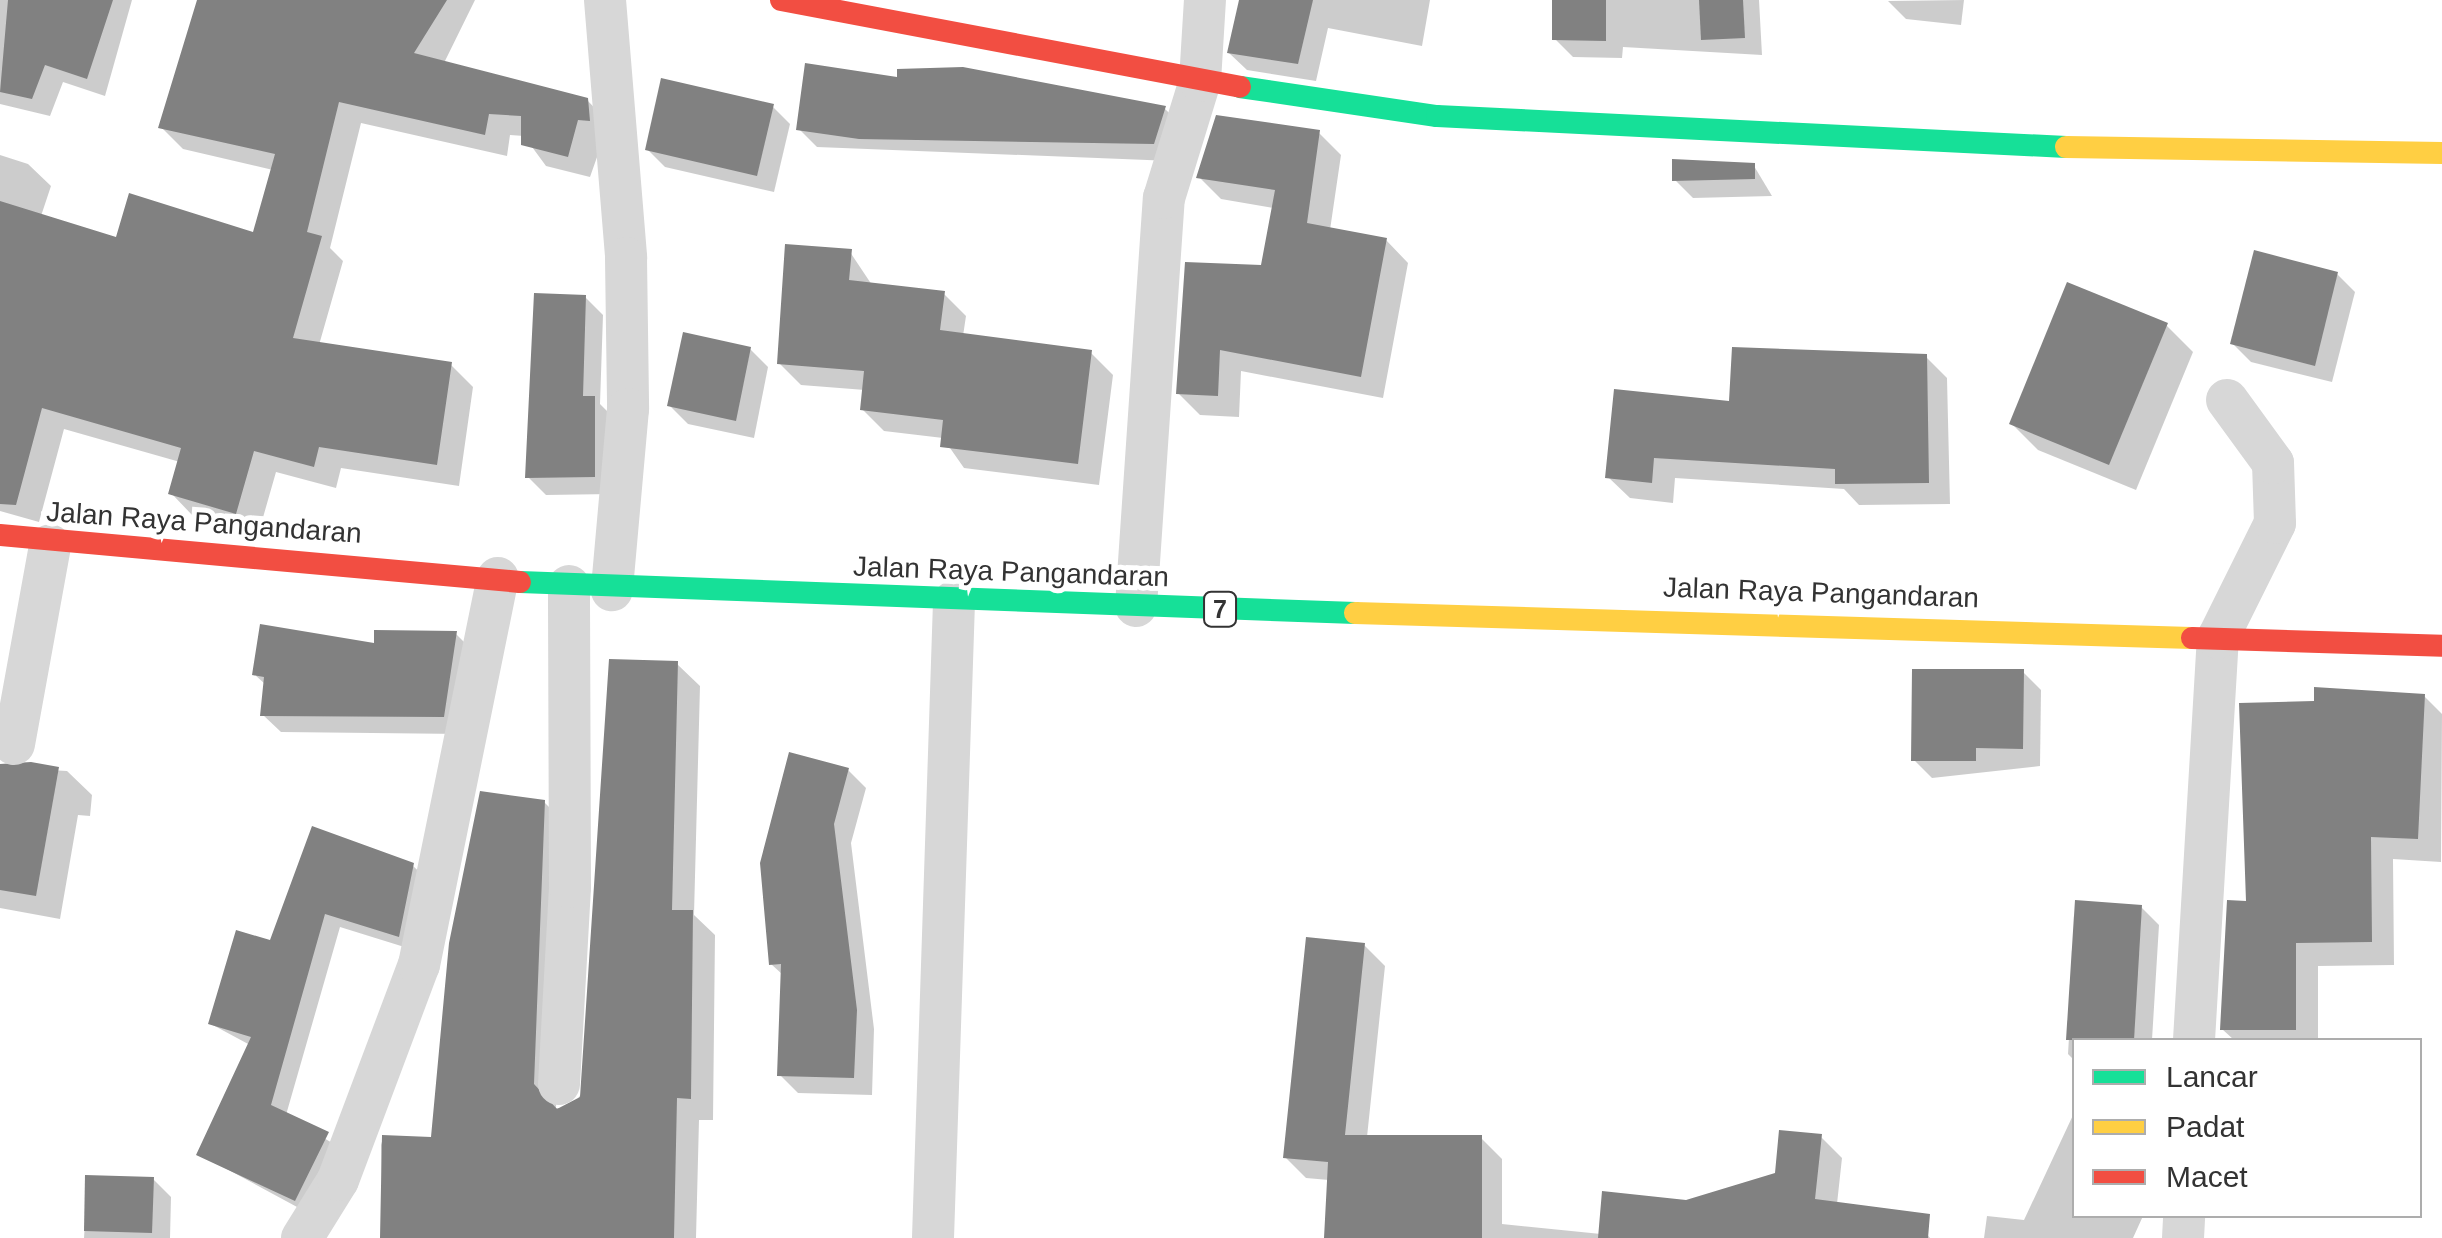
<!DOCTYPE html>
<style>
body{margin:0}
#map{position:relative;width:2442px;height:1238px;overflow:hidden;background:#fff;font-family:Arial,sans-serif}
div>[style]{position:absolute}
.shadow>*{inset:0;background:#0003}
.building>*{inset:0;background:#818181}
.street>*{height:42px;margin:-21px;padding:0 21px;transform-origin:21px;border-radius:21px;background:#d7d7d7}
.fast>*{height:22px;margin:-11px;padding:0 11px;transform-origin:11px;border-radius:11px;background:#16e098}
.slow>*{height:22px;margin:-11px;padding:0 11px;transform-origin:11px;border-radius:11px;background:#ffcf43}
.jam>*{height:22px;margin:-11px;padding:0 11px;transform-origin:11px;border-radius:11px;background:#f24e42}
span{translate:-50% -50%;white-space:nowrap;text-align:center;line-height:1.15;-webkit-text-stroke:10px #fff;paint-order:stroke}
.shield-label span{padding:2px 8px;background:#fff;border:2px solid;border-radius:8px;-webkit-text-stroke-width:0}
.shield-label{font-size:25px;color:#333;font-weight:700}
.street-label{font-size:28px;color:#333}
.legend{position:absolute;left:2072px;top:1038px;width:350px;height:180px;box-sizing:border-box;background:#fff;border:2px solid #adadad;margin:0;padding:12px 18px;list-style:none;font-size:30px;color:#333}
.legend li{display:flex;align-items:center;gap:20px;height:50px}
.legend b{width:50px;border:2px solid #adadad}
</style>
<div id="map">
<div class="shadow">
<div style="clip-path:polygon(0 0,132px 0,105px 96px,63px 82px,50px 116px,0 104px)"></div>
<div style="clip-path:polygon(198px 0,475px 0,444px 63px,587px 100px,609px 123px,590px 177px,546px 166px,524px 136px,510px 135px,507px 156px,361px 123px,330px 248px,343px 261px,319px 345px,451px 365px,473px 387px,459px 486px,341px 468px,336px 488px,276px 472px,258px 535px,193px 516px,171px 493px,180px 462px,64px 429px,39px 522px,0 511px,0 155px,28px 164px,51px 186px,41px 216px,117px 240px,254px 235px,273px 170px,183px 149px,161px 127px)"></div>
<div style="clip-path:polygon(1240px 0,1430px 0,1422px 46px,1328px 28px,1316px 81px,1247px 70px,1229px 53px)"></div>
<div style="clip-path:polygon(1555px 0,1759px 0,1762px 55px,1623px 47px,1622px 58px,1573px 57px,1555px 39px)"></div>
<div style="clip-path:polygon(1964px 0,1961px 25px,1906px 19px,1888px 1px)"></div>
<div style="clip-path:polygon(900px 80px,1165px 109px,1183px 126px,1172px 161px,817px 147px,799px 129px)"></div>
<div style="clip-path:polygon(772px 106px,790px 124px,774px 192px,665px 167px,647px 149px)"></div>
<div style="clip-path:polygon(1319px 133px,1341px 155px,1330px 230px,1386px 240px,1408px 263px,1383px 398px,1241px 371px,1239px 417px,1200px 415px,1178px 393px,1263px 268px,1274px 208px,1221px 199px,1199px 177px)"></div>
<div style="clip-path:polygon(1754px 166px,1772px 196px,1693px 198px,1675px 180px)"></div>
<div style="clip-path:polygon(850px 252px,872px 285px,944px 294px,966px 316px,963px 336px,1091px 353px,1113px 375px,1099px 485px,964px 468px,943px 438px,884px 431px,862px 409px,865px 390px,801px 385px,779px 363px)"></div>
<div style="clip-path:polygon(2337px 274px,2355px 292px,2332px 382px,2251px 362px,2233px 344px)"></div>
<div style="clip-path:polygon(585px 297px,603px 315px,600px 404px,612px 416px,612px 494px,546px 495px,528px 477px)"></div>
<div style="clip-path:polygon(2166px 325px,2193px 352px,2136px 490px,2038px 450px,2012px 424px)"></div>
<div style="clip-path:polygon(750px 349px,768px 367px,754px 438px,688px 424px,670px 406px)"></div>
<div style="clip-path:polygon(1925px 356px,1947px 378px,1950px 504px,1859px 505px,1844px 489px,1675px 478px,1673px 503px,1630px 498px,1608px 477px,1731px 404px)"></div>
<div style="clip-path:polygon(456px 634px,474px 652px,462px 734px,281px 732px,263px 715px,266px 685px,254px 674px)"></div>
<div style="clip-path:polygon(677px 664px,700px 686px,694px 915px,715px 935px,713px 1120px,699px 1120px,696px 1238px,383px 1238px,381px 1145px,383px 1138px,433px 1140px,544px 802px,567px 825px,556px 1108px,572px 1108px,586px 1086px)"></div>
<div style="clip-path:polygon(2023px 672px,2041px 690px,2040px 766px,1932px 778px,1914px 760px)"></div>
<div style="clip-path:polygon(2424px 696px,2442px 714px,2441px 862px,2393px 859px,2394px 965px,2318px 966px,2318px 1040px,2234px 1040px,2222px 1029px,2249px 903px,2316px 703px)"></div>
<div style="clip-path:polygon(0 767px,67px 771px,92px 795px,90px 816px,78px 815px,60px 919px,0 908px)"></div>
<div style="clip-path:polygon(848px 770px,866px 788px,851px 843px,874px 1029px,872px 1095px,798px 1093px,780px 1075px,783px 975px,771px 964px)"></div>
<div style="clip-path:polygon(413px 866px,428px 880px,414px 950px,340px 927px,286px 1115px,342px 1149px,310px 1214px,199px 1154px,250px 1045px,211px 1024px,272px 943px)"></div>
<div style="clip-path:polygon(2077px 903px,2141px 907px,2159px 925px,2152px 1040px,2074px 1040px,2074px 1060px,2068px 1054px)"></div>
<div style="clip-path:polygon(1364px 945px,1385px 966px,1367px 1137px,1481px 1138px,1502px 1159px,1502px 1224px,1601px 1234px,1777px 1175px,1821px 1137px,1842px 1158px,1837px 1204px,1910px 1213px,1930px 1238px,1326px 1238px,1329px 1180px,1306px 1178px,1285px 1157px)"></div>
<div style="clip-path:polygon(2074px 1113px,2074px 1216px,2143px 1216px,2133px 1238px,1984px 1238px,1987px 1216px,2024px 1220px)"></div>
<div style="clip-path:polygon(88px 1177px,153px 1179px,171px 1197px,170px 1238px,84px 1238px)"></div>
</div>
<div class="building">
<div style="clip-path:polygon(8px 0,113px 0,87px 79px,45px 65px,32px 99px,0 92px)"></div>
<div style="clip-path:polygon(197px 0,447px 0,414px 53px,588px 98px,590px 121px,578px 120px,568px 157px,521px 145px,521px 116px,489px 114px,485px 135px,339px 102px,307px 232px,322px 236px,293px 338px,452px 362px,437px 465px,319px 447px,314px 467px,254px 451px,236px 514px,168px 494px,181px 448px,42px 408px,16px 505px,0 504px,0 201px,116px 237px,129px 193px,253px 232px,275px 154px,158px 128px)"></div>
<div style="clip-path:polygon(1239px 0,1313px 0,1298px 64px,1227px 53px)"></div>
<div style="clip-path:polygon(1552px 0,1606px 0,1606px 41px,1552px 40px)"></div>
<div style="clip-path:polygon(1699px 0,1743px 0,1745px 38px,1701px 40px)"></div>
<div style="clip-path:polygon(805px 63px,897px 77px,897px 69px,963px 67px,1166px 106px,1154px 144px,859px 139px,796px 130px)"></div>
<div style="clip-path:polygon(661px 78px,774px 104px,757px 176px,645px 150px)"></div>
<div style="clip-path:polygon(1216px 115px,1320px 130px,1307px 223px,1387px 238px,1361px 377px,1220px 350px,1218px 396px,1176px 394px,1185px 262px,1261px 265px,1275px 190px,1196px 178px)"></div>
<div style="clip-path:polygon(1672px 159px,1755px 163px,1755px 179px,1672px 181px)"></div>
<div style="clip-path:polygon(785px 244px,852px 249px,849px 280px,945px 291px,940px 330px,1092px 350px,1078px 464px,940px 447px,943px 420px,860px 410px,864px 371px,777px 364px)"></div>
<div style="clip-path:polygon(2254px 250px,2338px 272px,2315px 366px,2230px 344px)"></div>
<div style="clip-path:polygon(2067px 282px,2168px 323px,2109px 465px,2009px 424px)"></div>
<div style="clip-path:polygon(534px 293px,586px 295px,583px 396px,595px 396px,595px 477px,525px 478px)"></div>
<div style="clip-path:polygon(683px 332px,751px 347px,736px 421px,667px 406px)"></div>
<div style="clip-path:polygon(1732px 347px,1927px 354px,1929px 483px,1835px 484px,1835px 469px,1654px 458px,1652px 483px,1605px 478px,1614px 389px,1729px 401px)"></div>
<div style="clip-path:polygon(260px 624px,374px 643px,374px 630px,457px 631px,444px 717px,260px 716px,264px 677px,252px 675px)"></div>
<div style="clip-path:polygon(609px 659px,678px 661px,672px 910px,693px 910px,691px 1099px,677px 1098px,674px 1238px,380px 1238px,382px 1135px,431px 1137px,449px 943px,480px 791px,545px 800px,534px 1084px,557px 1109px,580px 1097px)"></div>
<div style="clip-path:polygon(1912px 669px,2024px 669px,2023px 749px,1976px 748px,1976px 761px,1911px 761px)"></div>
<div style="clip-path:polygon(2314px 687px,2425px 694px,2418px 839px,2371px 837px,2372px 942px,2296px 943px,2296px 1030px,2220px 1030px,2227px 900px,2246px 901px,2239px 703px,2314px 701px)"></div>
<div style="clip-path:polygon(789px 752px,849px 768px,834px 824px,857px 1010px,854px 1078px,777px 1076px,781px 964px,769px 965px,760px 863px)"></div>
<div style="clip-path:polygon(31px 762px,59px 767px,36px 896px,0 890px,0 764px)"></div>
<div style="clip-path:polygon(312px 826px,414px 863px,399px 937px,325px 914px,271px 1105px,329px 1132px,295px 1201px,196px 1155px,251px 1037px,208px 1024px,236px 930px,270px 940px)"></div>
<div style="clip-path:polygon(2075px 900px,2142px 905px,2134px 1040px,2066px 1040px)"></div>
<div style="clip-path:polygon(1306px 937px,1365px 943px,1345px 1135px,1482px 1135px,1482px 1238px,1324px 1238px,1328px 1162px,1283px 1158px)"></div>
<div style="clip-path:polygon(1779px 1130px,1822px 1134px,1815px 1199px,1930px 1214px,1928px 1238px,1598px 1238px,1602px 1191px,1686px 1200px,1775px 1173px)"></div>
<div style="clip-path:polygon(85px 1175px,154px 1177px,152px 1233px,84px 1231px)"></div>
</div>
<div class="street">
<div style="left:605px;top:0;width:259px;rotate:85.3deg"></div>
<div style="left:626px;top:258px;width:151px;rotate:89.2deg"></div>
<div style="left:628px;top:409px;width:182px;rotate:95.1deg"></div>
<div style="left:1136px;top:606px;width:409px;rotate:-86.1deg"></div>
<div style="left:1164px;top:198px;width:122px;rotate:-72.9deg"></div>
<div style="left:1200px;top:81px;width:81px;rotate:-86.5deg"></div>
<div style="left:14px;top:744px;width:202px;rotate:-79.7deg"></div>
<div style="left:2194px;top:1040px;width:403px;rotate:-86.6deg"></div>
<div style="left:2218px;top:638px;width:128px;rotate:-63.6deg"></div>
<div style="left:2275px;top:523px;width:60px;rotate:-91.9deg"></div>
<div style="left:2273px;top:463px;width:78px;rotate:-126.1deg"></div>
<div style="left:559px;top:1084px;width:197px;rotate:-86.8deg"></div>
<div style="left:570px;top:887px;width:301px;rotate:-90.2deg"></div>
<div style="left:302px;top:1238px;width:68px;rotate:-58.2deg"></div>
<div style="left:338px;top:1180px;width:230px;rotate:-69.4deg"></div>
<div style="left:419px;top:965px;width:395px;rotate:-78.5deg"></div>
<div style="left:933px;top:1238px;width:637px;rotate:-88.11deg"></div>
<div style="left:2183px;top:1238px;width:22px;rotate:-87deg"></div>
</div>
<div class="fast">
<div style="left:1240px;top:87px;width:199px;rotate:8.4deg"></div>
<div style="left:1437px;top:116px;width:630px;rotate:2.82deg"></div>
<div style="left:520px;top:582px;width:836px;rotate:2.13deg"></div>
</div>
<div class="slow">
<div style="left:2066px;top:147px;width:376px;rotate:0.9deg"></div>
<div style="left:1355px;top:613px;width:837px;rotate:1.71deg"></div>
</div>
<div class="jam">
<div style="left:781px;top:0;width:467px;rotate:10.7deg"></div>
<div style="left:0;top:535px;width:522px;rotate:5.16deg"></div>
<div style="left:2192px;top:638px;width:250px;rotate:1.8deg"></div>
</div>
<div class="shield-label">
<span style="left:1220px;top:609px">7</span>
</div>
<div class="street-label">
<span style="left:204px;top:523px;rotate:4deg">Jalan Raya Pangandaran</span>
<span style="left:1011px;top:572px;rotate:2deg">Jalan Raya Pangandaran</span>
<span style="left:1821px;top:593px;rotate:2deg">Jalan Raya Pangandaran</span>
</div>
<ul class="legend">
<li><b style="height:12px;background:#16e098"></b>Lancar</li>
<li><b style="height:12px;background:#ffcf43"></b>Padat</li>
<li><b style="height:12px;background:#f24e42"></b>Macet</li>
</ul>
</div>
